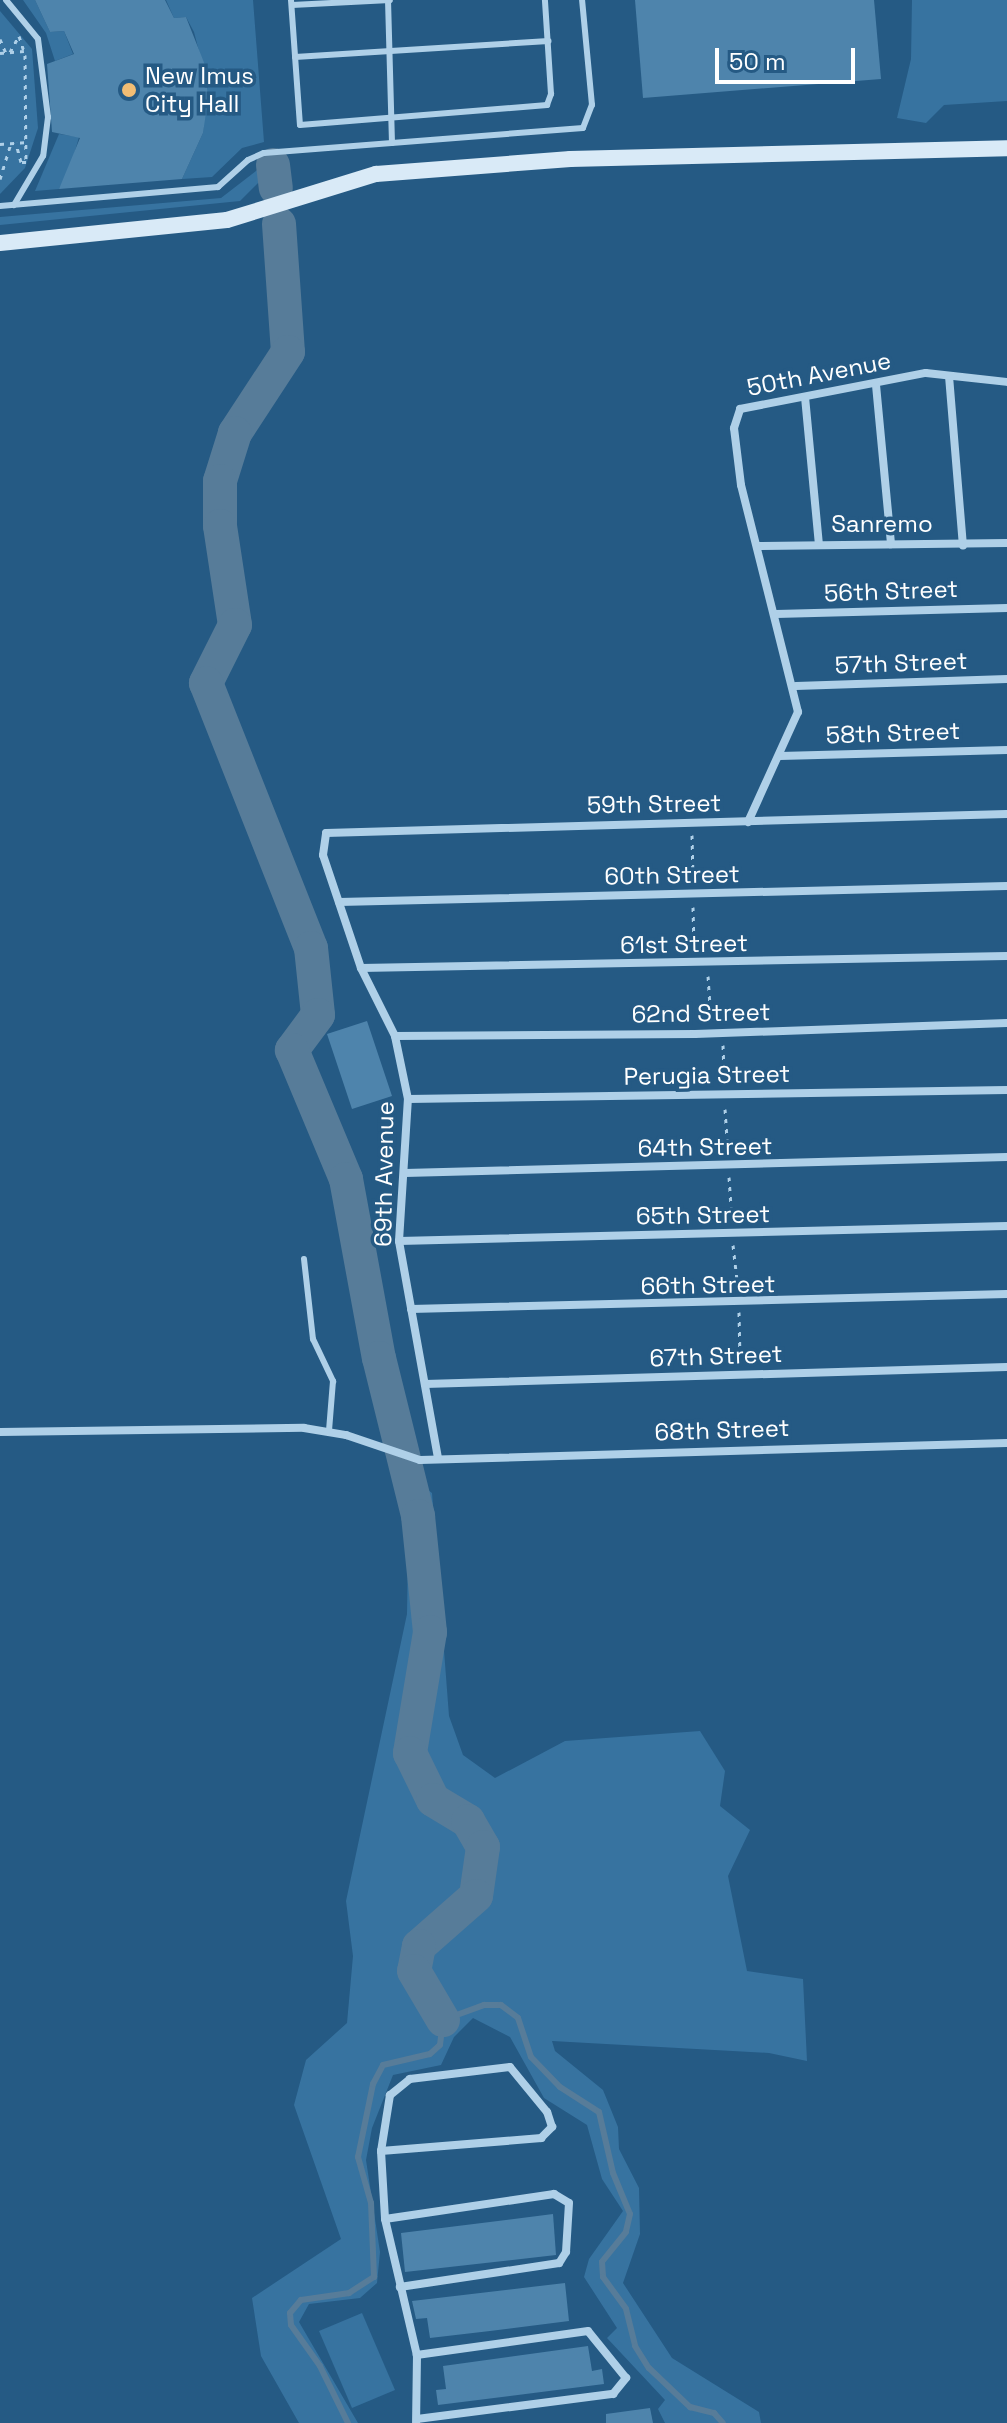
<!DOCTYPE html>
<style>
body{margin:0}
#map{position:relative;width:1007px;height:2423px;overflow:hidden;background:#255a84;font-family:"Space Grotesk",sans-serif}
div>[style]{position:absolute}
.green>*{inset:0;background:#3773a0}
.stream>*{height:6px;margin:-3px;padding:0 3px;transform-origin:3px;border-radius:3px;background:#577c99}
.river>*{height:34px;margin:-17px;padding:0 17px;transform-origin:17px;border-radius:17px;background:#577c99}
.building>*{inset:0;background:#4e84ac}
.path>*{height:3px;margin-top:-1.5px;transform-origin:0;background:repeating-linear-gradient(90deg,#afd0e8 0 4px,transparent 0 10px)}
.lane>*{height:6px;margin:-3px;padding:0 3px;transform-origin:3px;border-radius:3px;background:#afd0e8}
.street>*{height:8px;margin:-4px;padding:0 4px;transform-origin:4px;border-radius:4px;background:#afd0e8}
.secondary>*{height:16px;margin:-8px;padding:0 8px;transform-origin:8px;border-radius:8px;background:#d9eaf7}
.dots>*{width:22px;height:22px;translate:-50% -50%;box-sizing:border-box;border:4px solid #255a84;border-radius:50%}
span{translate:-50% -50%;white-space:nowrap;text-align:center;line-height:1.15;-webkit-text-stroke:7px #255a84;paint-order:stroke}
.poi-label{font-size:24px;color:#fff}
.left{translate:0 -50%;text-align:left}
.street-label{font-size:24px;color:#fff}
.scale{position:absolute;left:715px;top:48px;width:140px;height:36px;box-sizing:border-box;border:4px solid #fff;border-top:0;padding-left:10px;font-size:24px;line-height:28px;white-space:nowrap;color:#fff;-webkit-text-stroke:6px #255a84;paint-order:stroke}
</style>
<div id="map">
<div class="green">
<div style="clip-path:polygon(23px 0,35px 0,50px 32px,64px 31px,73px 54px,55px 61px,46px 33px)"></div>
<div style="clip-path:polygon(166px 0,253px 0,264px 142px,242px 148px,212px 177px,182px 179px,203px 133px,207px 82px,194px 32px,186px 17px,174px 18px)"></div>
<div style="clip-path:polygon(912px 0,1007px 0,1007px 101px,944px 105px,926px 123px,897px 118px,911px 59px)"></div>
<div style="clip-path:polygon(0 11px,32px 49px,38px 128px,25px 168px,0 194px)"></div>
<div style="clip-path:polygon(59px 134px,79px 137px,69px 172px,59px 189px,35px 191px)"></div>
<div style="clip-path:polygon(265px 164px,266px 175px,240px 201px,0 225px,0 217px,221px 198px)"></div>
<div style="clip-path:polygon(420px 1484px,432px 1493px,449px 1716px,463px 1755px,495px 1778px,565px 1741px,700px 1731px,725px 1771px,720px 1806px,750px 1830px,728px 1876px,747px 1971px,803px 1979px,807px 2061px,769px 2053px,552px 2041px,555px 2051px,603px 2090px,618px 2127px,619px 2149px,639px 2188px,640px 2234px,623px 2283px,672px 2358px,759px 2412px,761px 2423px,665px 2423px,658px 2409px,665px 2400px,607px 2338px,617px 2328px,584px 2277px,589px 2259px,623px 2211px,602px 2179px,587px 2125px,544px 2098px,510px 2037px,473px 2018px,454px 2037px,441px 2065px,393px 2075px,372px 2128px,366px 2160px,380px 2252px,377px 2283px,360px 2298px,309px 2304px,299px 2322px,358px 2423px,299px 2423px,261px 2356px,252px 2298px,341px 2239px,294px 2105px,306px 2060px,347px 2023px,353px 1956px,346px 1901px,407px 1614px,408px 1553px,397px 1486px)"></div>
<div style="clip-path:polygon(362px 2313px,395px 2390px,352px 2408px,319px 2331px)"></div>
</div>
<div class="stream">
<div style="left:348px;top:2423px;width:64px;rotate:-116.2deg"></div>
<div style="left:320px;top:2366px;width:50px;rotate:-125.3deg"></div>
<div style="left:291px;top:2325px;width:12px;rotate:-95deg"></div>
<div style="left:290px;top:2313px;width:17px;rotate:-50deg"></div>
<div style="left:301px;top:2300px;width:49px;rotate:-8.3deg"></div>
<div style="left:349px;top:2293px;width:30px;rotate:-33deg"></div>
<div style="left:374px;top:2277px;width:74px;rotate:-92.3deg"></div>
<div style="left:371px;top:2203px;width:48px;rotate:-105.8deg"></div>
<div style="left:358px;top:2157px;width:75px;rotate:-78.4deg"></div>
<div style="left:373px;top:2084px;width:21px;rotate:-62deg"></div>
<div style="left:383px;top:2065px;width:48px;rotate:-13.2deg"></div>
<div style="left:430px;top:2054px;width:13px;rotate:-42deg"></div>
<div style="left:440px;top:2045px;width:25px;rotate:-83deg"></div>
<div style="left:443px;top:2020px;width:44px;rotate:-20.1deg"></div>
<div style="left:484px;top:2005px;width:17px"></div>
<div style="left:501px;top:2005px;width:21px;rotate:37deg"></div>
<div style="left:518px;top:2018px;width:41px;rotate:71.6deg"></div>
<div style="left:531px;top:2057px;width:42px;rotate:46deg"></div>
<div style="left:560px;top:2087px;width:46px;rotate:32.7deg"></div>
<div style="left:599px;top:2112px;width:63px;rotate:77.1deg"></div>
<div style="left:613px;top:2173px;width:44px;rotate:67.5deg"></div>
<div style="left:630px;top:2214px;width:18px;rotate:103deg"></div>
<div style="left:626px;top:2232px;width:38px;rotate:129deg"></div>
<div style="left:602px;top:2262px;width:15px;rotate:86deg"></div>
<div style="left:603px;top:2277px;width:39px;rotate:54deg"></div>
<div style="left:626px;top:2309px;width:38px;rotate:76deg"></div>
<div style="left:635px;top:2346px;width:26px;rotate:58deg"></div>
<div style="left:649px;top:2368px;width:57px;rotate:43.6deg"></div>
<div style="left:690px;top:2407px;width:25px;rotate:14deg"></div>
<div style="left:714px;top:2413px;width:13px;rotate:48deg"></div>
</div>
<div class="river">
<div style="left:273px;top:165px;width:23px;rotate:83deg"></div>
<div style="left:279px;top:224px;width:128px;rotate:86deg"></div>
<div style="left:288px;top:352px;width:97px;rotate:123.2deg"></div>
<div style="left:235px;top:433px;width:50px;rotate:107.4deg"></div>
<div style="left:220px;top:481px;width:45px;rotate:90deg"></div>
<div style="left:220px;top:526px;width:100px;rotate:81.4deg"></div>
<div style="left:235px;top:625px;width:65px;rotate:116.6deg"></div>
<div style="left:206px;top:683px;width:285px;rotate:68.4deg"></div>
<div style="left:311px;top:948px;width:67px;rotate:84deg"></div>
<div style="left:318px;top:1015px;width:44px;rotate:126.6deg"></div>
<div style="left:292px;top:1050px;width:140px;rotate:67.3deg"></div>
<div style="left:346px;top:1179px;width:182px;rotate:79.6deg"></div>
<div style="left:379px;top:1358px;width:163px;rotate:76.1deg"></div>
<div style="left:418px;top:1516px;width:117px;rotate:84.1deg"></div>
<div style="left:430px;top:1632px;width:123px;rotate:99.4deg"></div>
<div style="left:410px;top:1753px;width:52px;rotate:63.9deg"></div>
<div style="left:433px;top:1800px;width:41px;rotate:31deg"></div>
<div style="left:468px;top:1821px;width:30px;rotate:60deg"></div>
<div style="left:483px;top:1847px;width:49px;rotate:98.1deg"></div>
<div style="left:476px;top:1896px;width:76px;rotate:138.7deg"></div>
<div style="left:419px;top:1946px;width:25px;rotate:101deg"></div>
<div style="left:414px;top:1971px;width:57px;rotate:59.4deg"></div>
</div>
<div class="building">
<div style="clip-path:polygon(35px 0,165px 0,174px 18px,186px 17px,205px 65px,208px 99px,203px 133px,182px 179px,59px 189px,80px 138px,52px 132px,47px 64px,74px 54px,64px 31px,50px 32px)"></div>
<div style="clip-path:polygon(635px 0,874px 0,881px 79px,643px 98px)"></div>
<div style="clip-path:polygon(367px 1021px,392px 1096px,352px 1109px,327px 1034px)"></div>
<div style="clip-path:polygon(553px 2214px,556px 2255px,405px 2272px,401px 2233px)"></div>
<div style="clip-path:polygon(565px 2283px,569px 2321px,490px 2331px,430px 2338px,427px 2318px,416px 2319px,412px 2301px)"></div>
<div style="clip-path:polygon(588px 2346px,592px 2371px,602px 2369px,604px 2384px,438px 2405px,436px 2390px,446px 2389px,443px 2366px)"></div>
<div style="clip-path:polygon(650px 2408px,653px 2423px,606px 2423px,606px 2414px)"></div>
</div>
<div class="path">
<div style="left:0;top:39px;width:15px;rotate:67deg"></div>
<div style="left:10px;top:52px;width:18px;rotate:-61deg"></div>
<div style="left:19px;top:36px;width:20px;rotate:72deg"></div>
<div style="left:25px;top:55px;width:107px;rotate:89.5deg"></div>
<div style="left:26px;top:162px;width:5px;rotate:180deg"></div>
<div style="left:21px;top:162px;width:20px;rotate:-105deg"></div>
<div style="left:0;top:53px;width:24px;rotate:-5deg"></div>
<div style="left:0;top:144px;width:28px;rotate:-4deg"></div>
<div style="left:0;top:179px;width:38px;rotate:-73deg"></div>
<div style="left:692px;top:835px;width:45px;rotate:88.7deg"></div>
<div style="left:693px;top:907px;width:41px;rotate:88.6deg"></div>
<div style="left:708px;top:976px;width:44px;rotate:86.1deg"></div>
<div style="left:723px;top:1045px;width:36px;rotate:88deg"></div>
<div style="left:725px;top:1109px;width:44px;rotate:86.1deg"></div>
<div style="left:729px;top:1177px;width:44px;rotate:86.1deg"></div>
<div style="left:733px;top:1245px;width:44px;rotate:83.5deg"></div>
<div style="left:739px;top:1312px;width:49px;rotate:88.8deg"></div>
</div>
<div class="lane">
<div style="left:6px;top:0;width:50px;rotate:50.6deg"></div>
<div style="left:38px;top:39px;width:79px;rotate:82.7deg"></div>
<div style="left:48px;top:117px;width:39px;rotate:97deg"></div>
<div style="left:43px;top:156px;width:57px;rotate:120.6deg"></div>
<div style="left:291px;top:0;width:125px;rotate:85.9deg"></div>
<div style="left:300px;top:125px;width:248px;rotate:-4.6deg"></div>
<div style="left:547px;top:105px;width:12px;rotate:-70deg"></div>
<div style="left:551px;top:94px;width:94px;rotate:-93.7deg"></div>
<div style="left:388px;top:0;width:143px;rotate:88.4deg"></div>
<div style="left:292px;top:5px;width:98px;rotate:-2.9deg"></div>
<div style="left:295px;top:57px;width:254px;rotate:-3.6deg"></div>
<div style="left:0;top:206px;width:219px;rotate:-5deg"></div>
<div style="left:218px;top:187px;width:40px;rotate:-42deg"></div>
<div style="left:248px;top:160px;width:17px;rotate:-24deg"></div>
<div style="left:264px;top:153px;width:320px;rotate:-4.5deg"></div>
<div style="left:583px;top:128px;width:25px;rotate:-69deg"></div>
<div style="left:592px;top:105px;width:105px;rotate:-95.4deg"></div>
<div style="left:304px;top:1259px;width:81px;rotate:83.6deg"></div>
<div style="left:313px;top:1339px;width:47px;rotate:64.5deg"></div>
<div style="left:333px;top:1381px;width:50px;rotate:94.6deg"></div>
</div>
<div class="street">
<div style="left:949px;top:376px;width:170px;rotate:85.3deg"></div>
<div style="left:876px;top:385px;width:160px;rotate:84.6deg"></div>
<div style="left:805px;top:397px;width:148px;rotate:84.6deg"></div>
<div style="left:757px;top:546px;width:250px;rotate:-0.7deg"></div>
<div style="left:776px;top:614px;width:231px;rotate:-1.5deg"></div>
<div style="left:796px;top:686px;width:211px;rotate:-1.9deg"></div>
<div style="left:780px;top:756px;width:227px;rotate:-1.5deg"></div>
<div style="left:748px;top:822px;width:121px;rotate:-65.6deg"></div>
<div style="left:798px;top:712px;width:234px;rotate:-104.1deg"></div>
<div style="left:741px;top:485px;width:57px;rotate:-97deg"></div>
<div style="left:734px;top:428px;width:20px;rotate:-72deg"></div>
<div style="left:740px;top:409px;width:189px;rotate:-11deg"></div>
<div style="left:926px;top:373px;width:81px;rotate:6.3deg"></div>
<div style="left:339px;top:902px;width:668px;rotate:-1.37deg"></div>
<div style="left:361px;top:968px;width:646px;rotate:-1.06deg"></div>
<div style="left:395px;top:1036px;width:300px;rotate:-0.4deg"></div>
<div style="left:695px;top:1034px;width:312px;rotate:-2deg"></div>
<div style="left:408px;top:1099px;width:599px;rotate:-0.86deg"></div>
<div style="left:405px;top:1173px;width:602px;rotate:-1.52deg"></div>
<div style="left:399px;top:1241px;width:608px;rotate:-1.41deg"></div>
<div style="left:411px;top:1309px;width:596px;rotate:-1.44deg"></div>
<div style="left:425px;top:1384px;width:582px;rotate:-1.67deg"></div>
<div style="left:0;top:1432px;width:304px;rotate:-0.8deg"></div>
<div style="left:304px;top:1428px;width:43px;rotate:9.5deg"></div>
<div style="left:346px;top:1435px;width:78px;rotate:18.7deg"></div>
<div style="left:420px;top:1460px;width:587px;rotate:-1.66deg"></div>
<div style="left:438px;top:1458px;width:220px;rotate:-100.2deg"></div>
<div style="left:399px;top:1241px;width:142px;rotate:-86.4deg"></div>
<div style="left:408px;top:1099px;width:64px;rotate:-101.7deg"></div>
<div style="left:395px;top:1036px;width:76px;rotate:-116.6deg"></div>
<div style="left:361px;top:968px;width:119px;rotate:-108.6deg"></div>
<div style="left:323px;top:855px;width:22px;rotate:-82deg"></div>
<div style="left:326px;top:833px;width:681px;rotate:-1.6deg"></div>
<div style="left:381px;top:2151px;width:161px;rotate:-4.6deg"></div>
<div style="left:541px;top:2138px;width:16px;rotate:-45deg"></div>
<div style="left:552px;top:2127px;width:16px;rotate:-108deg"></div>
<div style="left:547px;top:2112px;width:58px;rotate:-129.4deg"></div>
<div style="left:510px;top:2067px;width:101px;rotate:173.2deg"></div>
<div style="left:410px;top:2079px;width:26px;rotate:141deg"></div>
<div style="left:390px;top:2095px;width:57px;rotate:99.1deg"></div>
<div style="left:381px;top:2151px;width:68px;rotate:86.6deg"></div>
<div style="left:385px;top:2219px;width:140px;rotate:76.8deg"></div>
<div style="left:417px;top:2355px;width:68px;rotate:90.8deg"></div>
<div style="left:385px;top:2219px;width:171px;rotate:-8.4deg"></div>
<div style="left:554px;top:2194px;width:17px;rotate:31deg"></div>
<div style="left:569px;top:2203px;width:49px;rotate:93.5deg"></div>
<div style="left:566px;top:2252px;width:13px;rotate:122deg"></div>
<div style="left:559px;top:2263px;width:161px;rotate:171.4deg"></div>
<div style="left:417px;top:2419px;width:198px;rotate:-7.3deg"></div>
<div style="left:613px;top:2394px;width:21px;rotate:-51deg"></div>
<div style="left:626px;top:2378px;width:60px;rotate:-129deg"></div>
<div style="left:588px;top:2331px;width:173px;rotate:172deg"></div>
</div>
<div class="secondary">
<div style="left:0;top:243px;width:228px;rotate:-5.8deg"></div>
<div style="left:227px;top:220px;width:156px;rotate:-17.2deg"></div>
<div style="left:376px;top:174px;width:195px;rotate:-4.4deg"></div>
<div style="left:570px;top:159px;width:437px;rotate:-1.4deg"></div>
</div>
<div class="dots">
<div style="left:129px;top:90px;background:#f1bd74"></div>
</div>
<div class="poi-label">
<span class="left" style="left:145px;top:90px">New Imus<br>City Hall</span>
</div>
<div class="street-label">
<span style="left:819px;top:374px;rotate:-11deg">50th Avenue</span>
<span style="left:882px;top:524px">Sanremo</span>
<span style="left:891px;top:591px;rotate:-2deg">56th Street</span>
<span style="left:901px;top:663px;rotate:-2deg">57th Street</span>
<span style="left:893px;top:733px;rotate:-2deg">58th Street</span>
<span style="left:654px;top:804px;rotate:-1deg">59th Street</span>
<span style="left:672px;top:875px;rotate:-1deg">60th Street</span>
<span style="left:684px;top:944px;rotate:-1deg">61st Street</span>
<span style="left:701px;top:1013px;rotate:-1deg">62nd Street</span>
<span style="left:707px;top:1075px;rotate:-1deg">Perugia Street</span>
<span style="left:705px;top:1147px;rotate:-1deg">64th Street</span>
<span style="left:384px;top:1174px;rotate:-89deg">69th Avenue</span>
<span style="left:703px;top:1215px;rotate:-1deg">65th Street</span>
<span style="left:708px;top:1285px;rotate:-1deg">66th Street</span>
<span style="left:716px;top:1356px;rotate:-2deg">67th Street</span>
<span style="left:722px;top:1430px;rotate:-2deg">68th Street</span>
</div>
<div class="scale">50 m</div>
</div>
